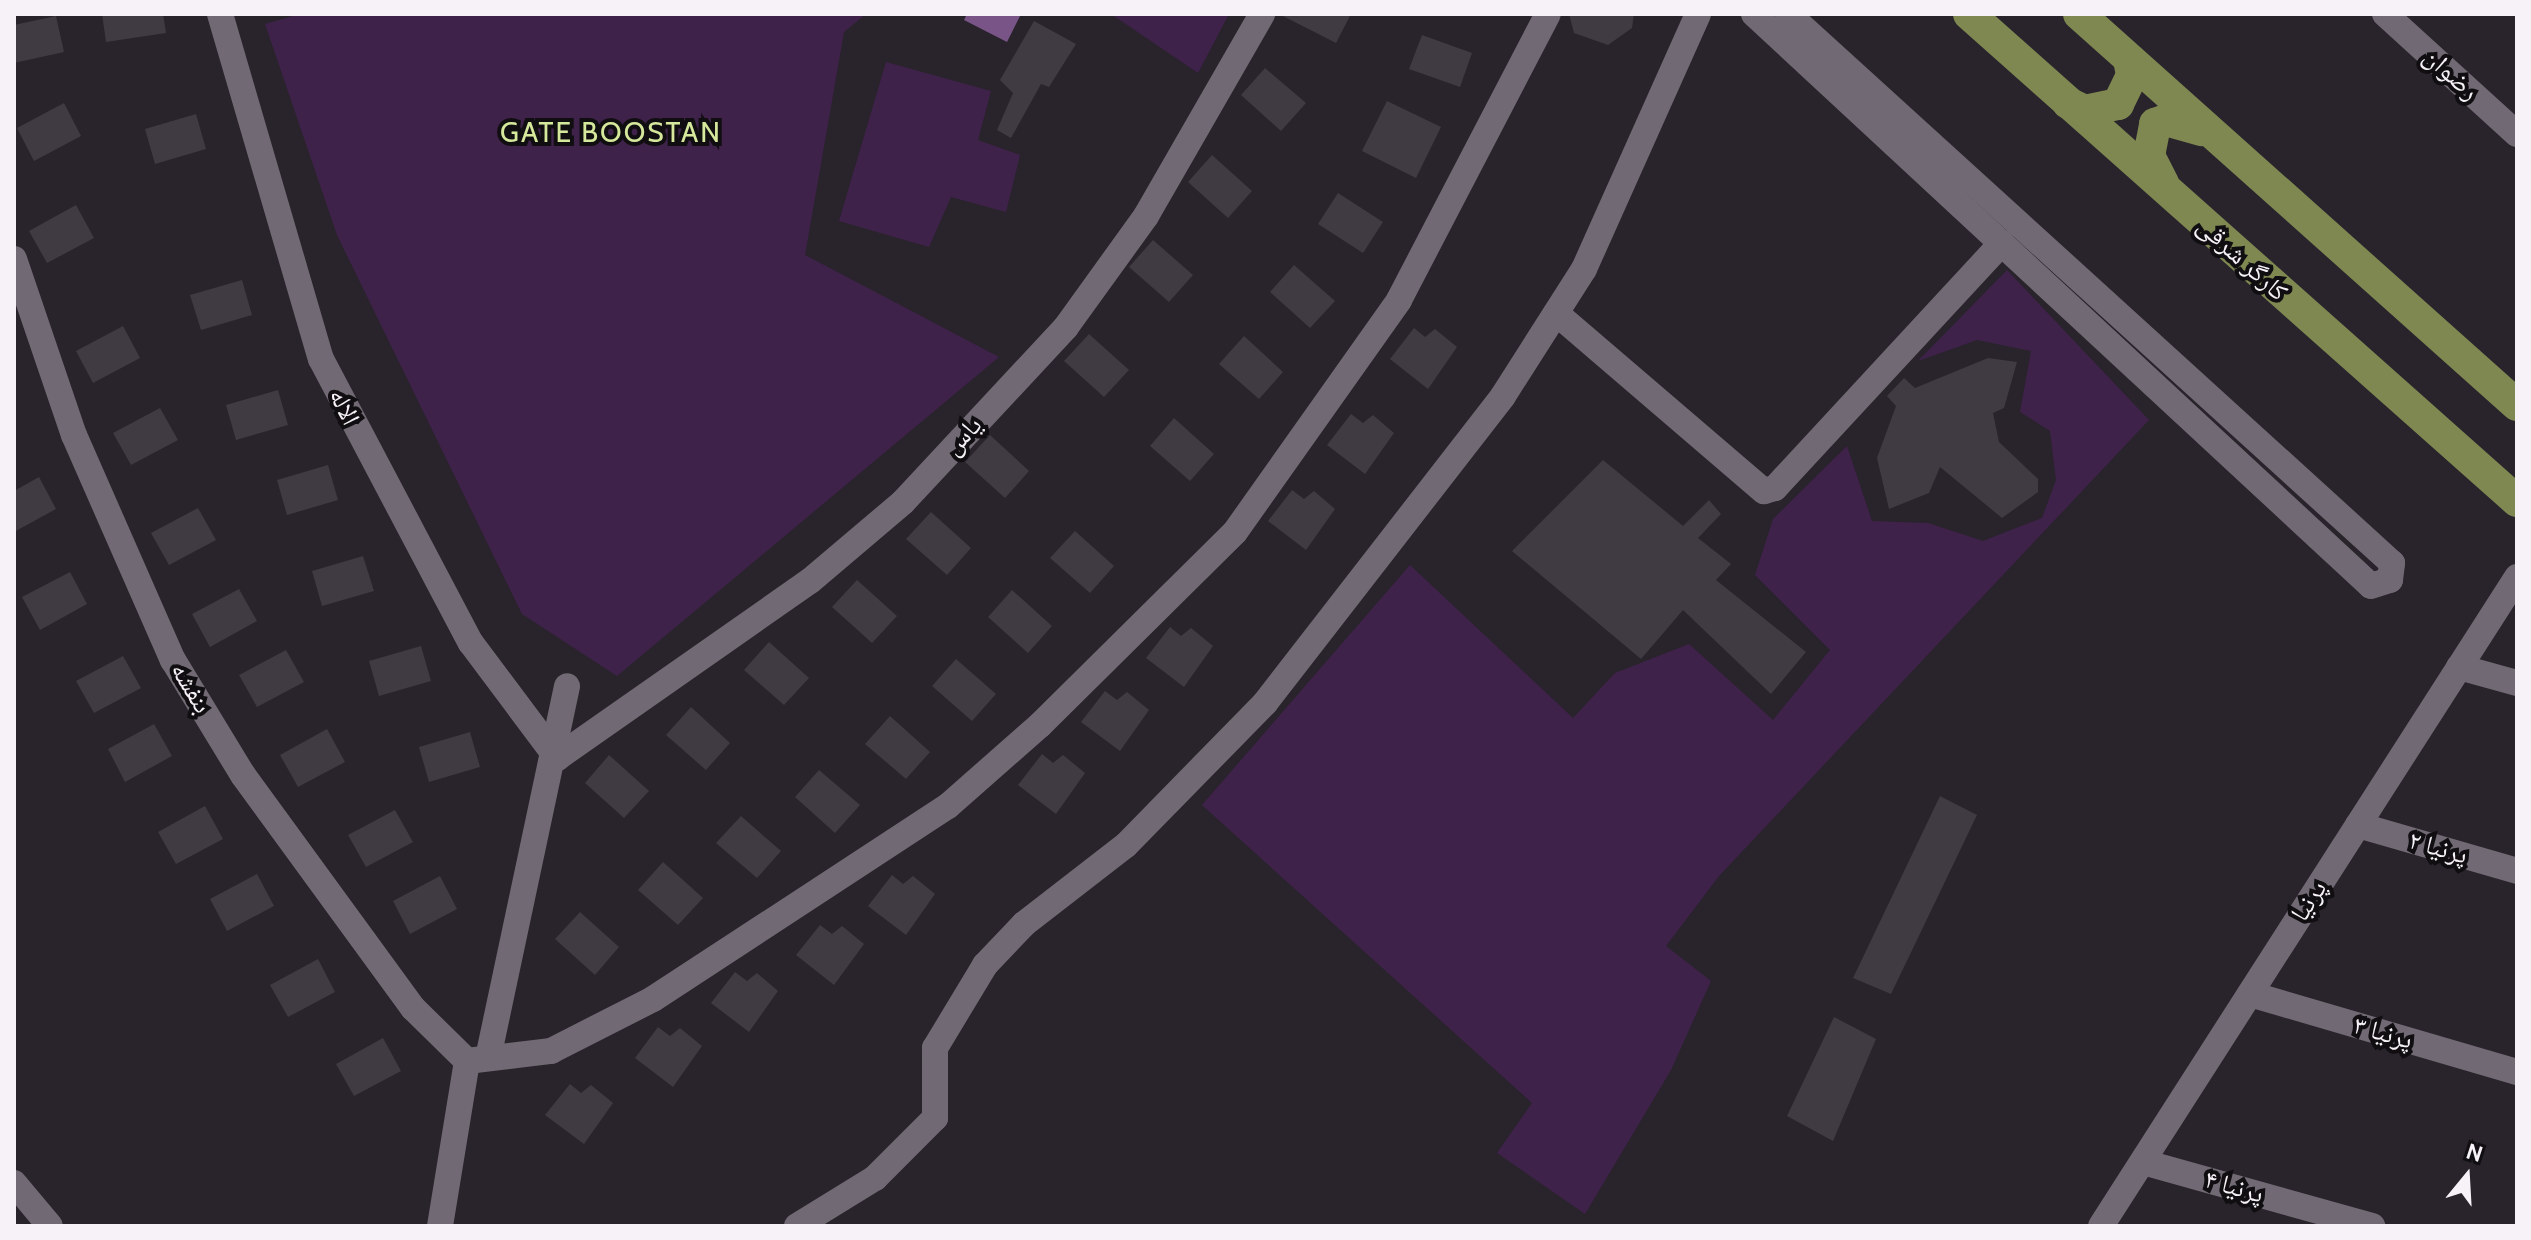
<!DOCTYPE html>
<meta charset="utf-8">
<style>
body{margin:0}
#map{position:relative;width:2531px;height:1240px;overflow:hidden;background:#29232c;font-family:Cabin,"Noto Naskh Arabic",sans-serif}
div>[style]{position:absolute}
.green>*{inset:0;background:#3f224a}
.water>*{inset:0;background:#795587}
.building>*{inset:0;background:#403a43}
.minor>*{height:26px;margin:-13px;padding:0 13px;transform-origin:13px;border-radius:13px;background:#716a74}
.major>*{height:32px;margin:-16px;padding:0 16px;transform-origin:16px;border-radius:16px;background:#7f8851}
span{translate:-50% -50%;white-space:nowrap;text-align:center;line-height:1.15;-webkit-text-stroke:8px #100e11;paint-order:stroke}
.street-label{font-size:26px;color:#f6f2f7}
.neighbourhood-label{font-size:28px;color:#d6e89c;letter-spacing:2px}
.frame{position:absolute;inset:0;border:16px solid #f6f2f7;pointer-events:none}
.north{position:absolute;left:2427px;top:1136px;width:80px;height:80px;-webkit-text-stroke:6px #100e11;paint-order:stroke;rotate:18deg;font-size:22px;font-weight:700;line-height:32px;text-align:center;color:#f6f2f7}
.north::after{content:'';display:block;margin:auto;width:28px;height:36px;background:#f6f2f7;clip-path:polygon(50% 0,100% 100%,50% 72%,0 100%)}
</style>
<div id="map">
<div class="green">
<div style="clip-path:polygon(300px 14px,866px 14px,844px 32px,805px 255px,999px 357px,617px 676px,522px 614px,337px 235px,265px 24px)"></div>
<div style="clip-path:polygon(1111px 14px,1229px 14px,1198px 73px)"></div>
<div style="clip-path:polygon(886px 62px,991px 91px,978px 140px,1020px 155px,1006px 212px,951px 197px,929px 247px,839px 221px)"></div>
<div style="clip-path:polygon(2007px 270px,2149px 420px,1719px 876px,1666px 946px,1711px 981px,1671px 1070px,1585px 1214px,1497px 1153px,1532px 1103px,1202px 805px,1410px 565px,1573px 718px,1615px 673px,1689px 644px,1773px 720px,1830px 650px,1755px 575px,1773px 519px,1847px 446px,1872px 521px,1928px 523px,1983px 541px,2042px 518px,2056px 480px,2050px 431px,2020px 412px,2031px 351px,1977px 340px,1918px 361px)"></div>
</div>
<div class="water">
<div style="clip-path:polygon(967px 14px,1021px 14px,1007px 42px,964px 20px)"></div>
</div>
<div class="building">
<div style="clip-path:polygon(102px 14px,163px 14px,166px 33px,106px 42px)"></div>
<div style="clip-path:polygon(1279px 14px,1351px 14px,1336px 43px)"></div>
<div style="clip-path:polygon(1569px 14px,1634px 14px,1632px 28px,1608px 45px,1574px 33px)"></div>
<div style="clip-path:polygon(56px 16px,64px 52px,14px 63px,14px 25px)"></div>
<div style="clip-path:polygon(1034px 21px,1076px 44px,1049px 87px,1041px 84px,1011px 138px,997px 130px,1013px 93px,1000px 80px)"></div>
<div style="clip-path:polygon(1422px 35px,1472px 53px,1460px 87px,1409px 69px)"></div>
<div style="clip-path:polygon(1265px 68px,1306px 103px,1281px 131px,1241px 95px)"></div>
<div style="clip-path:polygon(1387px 101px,1441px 127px,1416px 178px,1362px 151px)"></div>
<div style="clip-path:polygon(64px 103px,81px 136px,34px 161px,17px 128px)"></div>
<div style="clip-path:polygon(196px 114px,206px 149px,155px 164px,145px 129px)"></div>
<div style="clip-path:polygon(1212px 155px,1252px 191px,1228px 218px,1188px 182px)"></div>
<div style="clip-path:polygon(1338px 193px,1383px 222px,1363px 253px,1318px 224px)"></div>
<div style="clip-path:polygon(76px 205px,94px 238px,47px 263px,29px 231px)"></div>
<div style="clip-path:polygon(1153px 240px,1193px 275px,1169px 302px,1129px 267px)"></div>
<div style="clip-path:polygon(1294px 265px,1335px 301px,1310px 328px,1270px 292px)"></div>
<div style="clip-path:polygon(242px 280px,252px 315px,201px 330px,190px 295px)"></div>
<div style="clip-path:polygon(123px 326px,140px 358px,93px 383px,76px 351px)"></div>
<div style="clip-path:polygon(1414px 328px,1425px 337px,1435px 329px,1457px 347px,1428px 389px,1390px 359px)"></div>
<div style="clip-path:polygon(1089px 334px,1129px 370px,1104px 397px,1064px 361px)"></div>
<div style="clip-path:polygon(1244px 336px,1283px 372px,1259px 399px,1219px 364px)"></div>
<div style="clip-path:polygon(1988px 358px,2017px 362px,2004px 408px,1993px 413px,1999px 442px,2038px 479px,2038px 492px,2002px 518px,1940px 467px,1929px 493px,1889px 509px,1877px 458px,1896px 406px,1887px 396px,1904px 378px,1915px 388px)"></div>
<div style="clip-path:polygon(278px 390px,288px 425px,236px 440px,226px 405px)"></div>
<div style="clip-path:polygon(160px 408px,178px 440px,131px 465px,113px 433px)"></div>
<div style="clip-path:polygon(1351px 414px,1363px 423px,1373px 415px,1394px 433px,1365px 474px,1327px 445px)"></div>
<div style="clip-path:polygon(1174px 418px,1214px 454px,1190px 481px,1150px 446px)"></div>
<div style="clip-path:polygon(990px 435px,1029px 471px,1005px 498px,965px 462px)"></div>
<div style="clip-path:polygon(1603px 460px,1683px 526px,1709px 500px,1721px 514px,1698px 538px,1731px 564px,1716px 580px,1806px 652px,1771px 694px,1683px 610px,1641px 659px,1512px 551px)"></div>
<div style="clip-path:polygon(328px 465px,338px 500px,287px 515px,277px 480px)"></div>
<div style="clip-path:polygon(39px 477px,56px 509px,14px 532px,14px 491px)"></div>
<div style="clip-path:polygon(1292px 490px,1304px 499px,1314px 491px,1335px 509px,1306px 550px,1268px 521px)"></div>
<div style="clip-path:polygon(198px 508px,216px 540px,169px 565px,151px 533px)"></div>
<div style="clip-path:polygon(931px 512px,971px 548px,947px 575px,906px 539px)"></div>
<div style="clip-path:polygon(1075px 531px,1114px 566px,1090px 593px,1050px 558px)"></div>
<div style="clip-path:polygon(363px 556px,374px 591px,322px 606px,312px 571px)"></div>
<div style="clip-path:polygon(70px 572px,87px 604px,40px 630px,22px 597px)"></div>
<div style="clip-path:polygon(857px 580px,897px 616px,872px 643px,832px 607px)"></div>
<div style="clip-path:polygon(239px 589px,257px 621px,210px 647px,192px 614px)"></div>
<div style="clip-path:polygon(1012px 590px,1052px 626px,1028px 653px,988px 617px)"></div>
<div style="clip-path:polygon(1170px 627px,1181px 636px,1191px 628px,1213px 646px,1184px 687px,1146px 658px)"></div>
<div style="clip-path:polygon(769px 642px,809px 678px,784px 705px,744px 670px)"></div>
<div style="clip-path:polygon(421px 646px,431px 681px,379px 696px,369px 661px)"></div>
<div style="clip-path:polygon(286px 650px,304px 682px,257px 707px,239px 675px)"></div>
<div style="clip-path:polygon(123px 656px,141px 688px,94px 713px,76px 681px)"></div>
<div style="clip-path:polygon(956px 659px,996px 694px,972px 721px,932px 686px)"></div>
<div style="clip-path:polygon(1105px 691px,1117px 700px,1127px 692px,1149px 710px,1120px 751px,1081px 722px)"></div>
<div style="clip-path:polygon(691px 707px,730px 743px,706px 770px,666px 735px)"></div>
<div style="clip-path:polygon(890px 716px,930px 752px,906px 779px,865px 744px)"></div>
<div style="clip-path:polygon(154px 724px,172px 756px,125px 782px,108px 749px)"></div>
<div style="clip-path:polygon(327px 729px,345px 762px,298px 787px,280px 755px)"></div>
<div style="clip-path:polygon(470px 732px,480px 767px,429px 782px,419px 747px)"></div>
<div style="clip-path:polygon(1042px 754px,1053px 763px,1063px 755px,1085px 773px,1056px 814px,1018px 785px)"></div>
<div style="clip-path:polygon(609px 755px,649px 791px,624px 818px,585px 783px)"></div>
<div style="clip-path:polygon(819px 770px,860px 805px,835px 833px,795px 797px)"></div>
<div style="clip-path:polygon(1940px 796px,1977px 815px,1891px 994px,1853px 978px)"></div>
<div style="clip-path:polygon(205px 806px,223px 839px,176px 864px,158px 832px)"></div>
<div style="clip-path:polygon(395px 810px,413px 842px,366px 867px,348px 835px)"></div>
<div style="clip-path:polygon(741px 816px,781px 851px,757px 878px,716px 843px)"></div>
<div style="clip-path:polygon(663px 862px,703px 898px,678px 925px,638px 890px)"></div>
<div style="clip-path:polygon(257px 874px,274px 906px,227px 931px,210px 899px)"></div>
<div style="clip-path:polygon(892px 875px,903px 884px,913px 876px,935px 894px,906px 935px,868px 906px)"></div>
<div style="clip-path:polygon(440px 876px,457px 909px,410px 934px,393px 901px)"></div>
<div style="clip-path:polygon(580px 912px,619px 947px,595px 975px,555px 939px)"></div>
<div style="clip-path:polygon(820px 925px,832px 934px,842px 926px,864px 944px,834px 985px,796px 955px)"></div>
<div style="clip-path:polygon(318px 959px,335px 992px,288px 1017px,270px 985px)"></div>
<div style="clip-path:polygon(735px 972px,747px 981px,757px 973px,778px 991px,749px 1032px,711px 1003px)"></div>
<div style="clip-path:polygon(1834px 1017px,1876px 1039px,1833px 1141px,1787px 1116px)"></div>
<div style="clip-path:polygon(658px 1027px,670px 1036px,680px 1028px,702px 1046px,673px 1087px,635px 1058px)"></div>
<div style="clip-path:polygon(383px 1038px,401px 1071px,354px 1096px,336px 1064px)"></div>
<div style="clip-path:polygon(570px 1084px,581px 1093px,591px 1085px,613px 1103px,584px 1144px,545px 1115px)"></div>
</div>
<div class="minor">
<div style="left:220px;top:14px;width:359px;rotate:73.7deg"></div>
<div style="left:321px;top:359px;width:321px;rotate:62.2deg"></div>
<div style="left:471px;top:643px;width:144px;rotate:53.2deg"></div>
<div style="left:557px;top:758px;width:309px;rotate:-35deg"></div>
<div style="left:810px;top:581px;width:122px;rotate:-40.3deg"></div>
<div style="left:903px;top:502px;width:239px;rotate:-47deg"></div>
<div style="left:1066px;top:327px;width:137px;rotate:-54.2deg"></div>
<div style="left:1146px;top:216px;width:233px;rotate:-60.1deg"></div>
<div style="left:1754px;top:14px;width:841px;rotate:42.83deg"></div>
<div style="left:2371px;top:586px;width:20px;rotate:-18deg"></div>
<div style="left:2390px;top:580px;width:17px;rotate:-83deg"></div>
<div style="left:2392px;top:563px;width:816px;rotate:-137.73deg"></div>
<div style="left:2385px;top:14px;width:178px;rotate:42.3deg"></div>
<div style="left:14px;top:259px;width:186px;rotate:71.2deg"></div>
<div style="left:74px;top:435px;width:246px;rotate:66.3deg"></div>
<div style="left:173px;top:660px;width:135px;rotate:58.7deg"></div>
<div style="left:243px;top:775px;width:288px;rotate:53.9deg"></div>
<div style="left:413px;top:1008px;width:76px;rotate:44.5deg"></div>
<div style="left:1556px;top:313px;width:274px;rotate:40.6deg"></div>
<div style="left:1764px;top:491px;width:11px;rotate:-15deg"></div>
<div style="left:1775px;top:488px;width:334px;rotate:-47.2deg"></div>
<div style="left:2459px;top:667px;width:60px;rotate:15.4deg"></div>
<div style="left:2358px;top:825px;width:166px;rotate:16.1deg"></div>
<div style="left:2250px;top:994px;width:278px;rotate:16.3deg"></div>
<div style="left:488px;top:1058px;width:380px;rotate:-78deg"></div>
<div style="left:467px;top:1061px;width:85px;rotate:-6.8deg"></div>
<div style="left:551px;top:1051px;width:114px;rotate:-27deg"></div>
<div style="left:653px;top:999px;width:353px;rotate:-33.2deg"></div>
<div style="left:948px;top:806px;width:123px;rotate:-41.4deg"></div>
<div style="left:1040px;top:725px;width:274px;rotate:-44.7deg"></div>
<div style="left:1235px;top:532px;width:284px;rotate:-54.7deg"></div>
<div style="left:1399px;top:300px;width:322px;rotate:-62.5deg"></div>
<div style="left:2143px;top:1162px;width:238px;rotate:15.6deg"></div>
<div style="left:14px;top:1183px;width:56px;rotate:50.1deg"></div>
<div style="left:440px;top:1226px;width:167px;rotate:-80.7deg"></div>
<div style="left:797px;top:1226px;width:92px;rotate:-31.6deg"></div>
<div style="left:875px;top:1178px;width:85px;rotate:-45deg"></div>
<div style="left:935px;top:1118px;width:70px;rotate:-90deg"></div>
<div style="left:935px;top:1048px;width:97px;rotate:-58.9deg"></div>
<div style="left:985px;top:965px;width:57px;rotate:-46.4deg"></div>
<div style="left:1024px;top:924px;width:129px;rotate:-37.8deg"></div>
<div style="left:1126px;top:845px;width:199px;rotate:-45.6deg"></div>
<div style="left:1265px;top:703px;width:388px;rotate:-52.2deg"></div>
<div style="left:1503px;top:396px;width:151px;rotate:-57.5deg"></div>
<div style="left:1584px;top:269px;width:279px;rotate:-65.9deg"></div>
<div style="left:2101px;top:1226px;width:771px;rotate:-57.34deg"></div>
</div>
<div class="major">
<div style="left:1969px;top:14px;width:733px;rotate:41.63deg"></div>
<div style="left:2079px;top:14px;width:587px;rotate:41.76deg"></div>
<div style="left:2068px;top:103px;width:19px;rotate:25deg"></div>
<div style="left:2085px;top:111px;width:34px;rotate:-12deg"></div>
<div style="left:2118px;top:104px;width:32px;rotate:-64deg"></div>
<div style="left:2132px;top:75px;width:15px;rotate:-101deg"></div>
<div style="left:2163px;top:183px;width:30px;rotate:-117deg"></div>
<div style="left:2149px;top:156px;width:33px;rotate:-79deg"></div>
<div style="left:2155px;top:124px;width:12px;rotate:-20deg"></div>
<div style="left:2166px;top:120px;width:37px;rotate:16deg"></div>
</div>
<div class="street-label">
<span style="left:2451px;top:74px;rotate:42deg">رضوان</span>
<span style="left:2242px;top:259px;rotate:42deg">کارگر شرقی</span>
<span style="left:344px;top:407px;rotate:64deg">الاله</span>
<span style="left:963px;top:436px;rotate:-47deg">یاس</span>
<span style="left:191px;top:688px;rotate:59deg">بنفشه</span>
<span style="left:2438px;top:848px;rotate:16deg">پرنیا ۲</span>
<span style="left:2309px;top:901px;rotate:-57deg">پرنیا</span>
<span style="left:2383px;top:1033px;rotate:16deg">پرنیا ۳</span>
<span style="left:2234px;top:1187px;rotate:16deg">پرنیا ۴</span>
</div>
<div class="neighbourhood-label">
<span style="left:611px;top:132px">GATE BOOSTAN</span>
</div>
<div class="frame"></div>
<div class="north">N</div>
</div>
